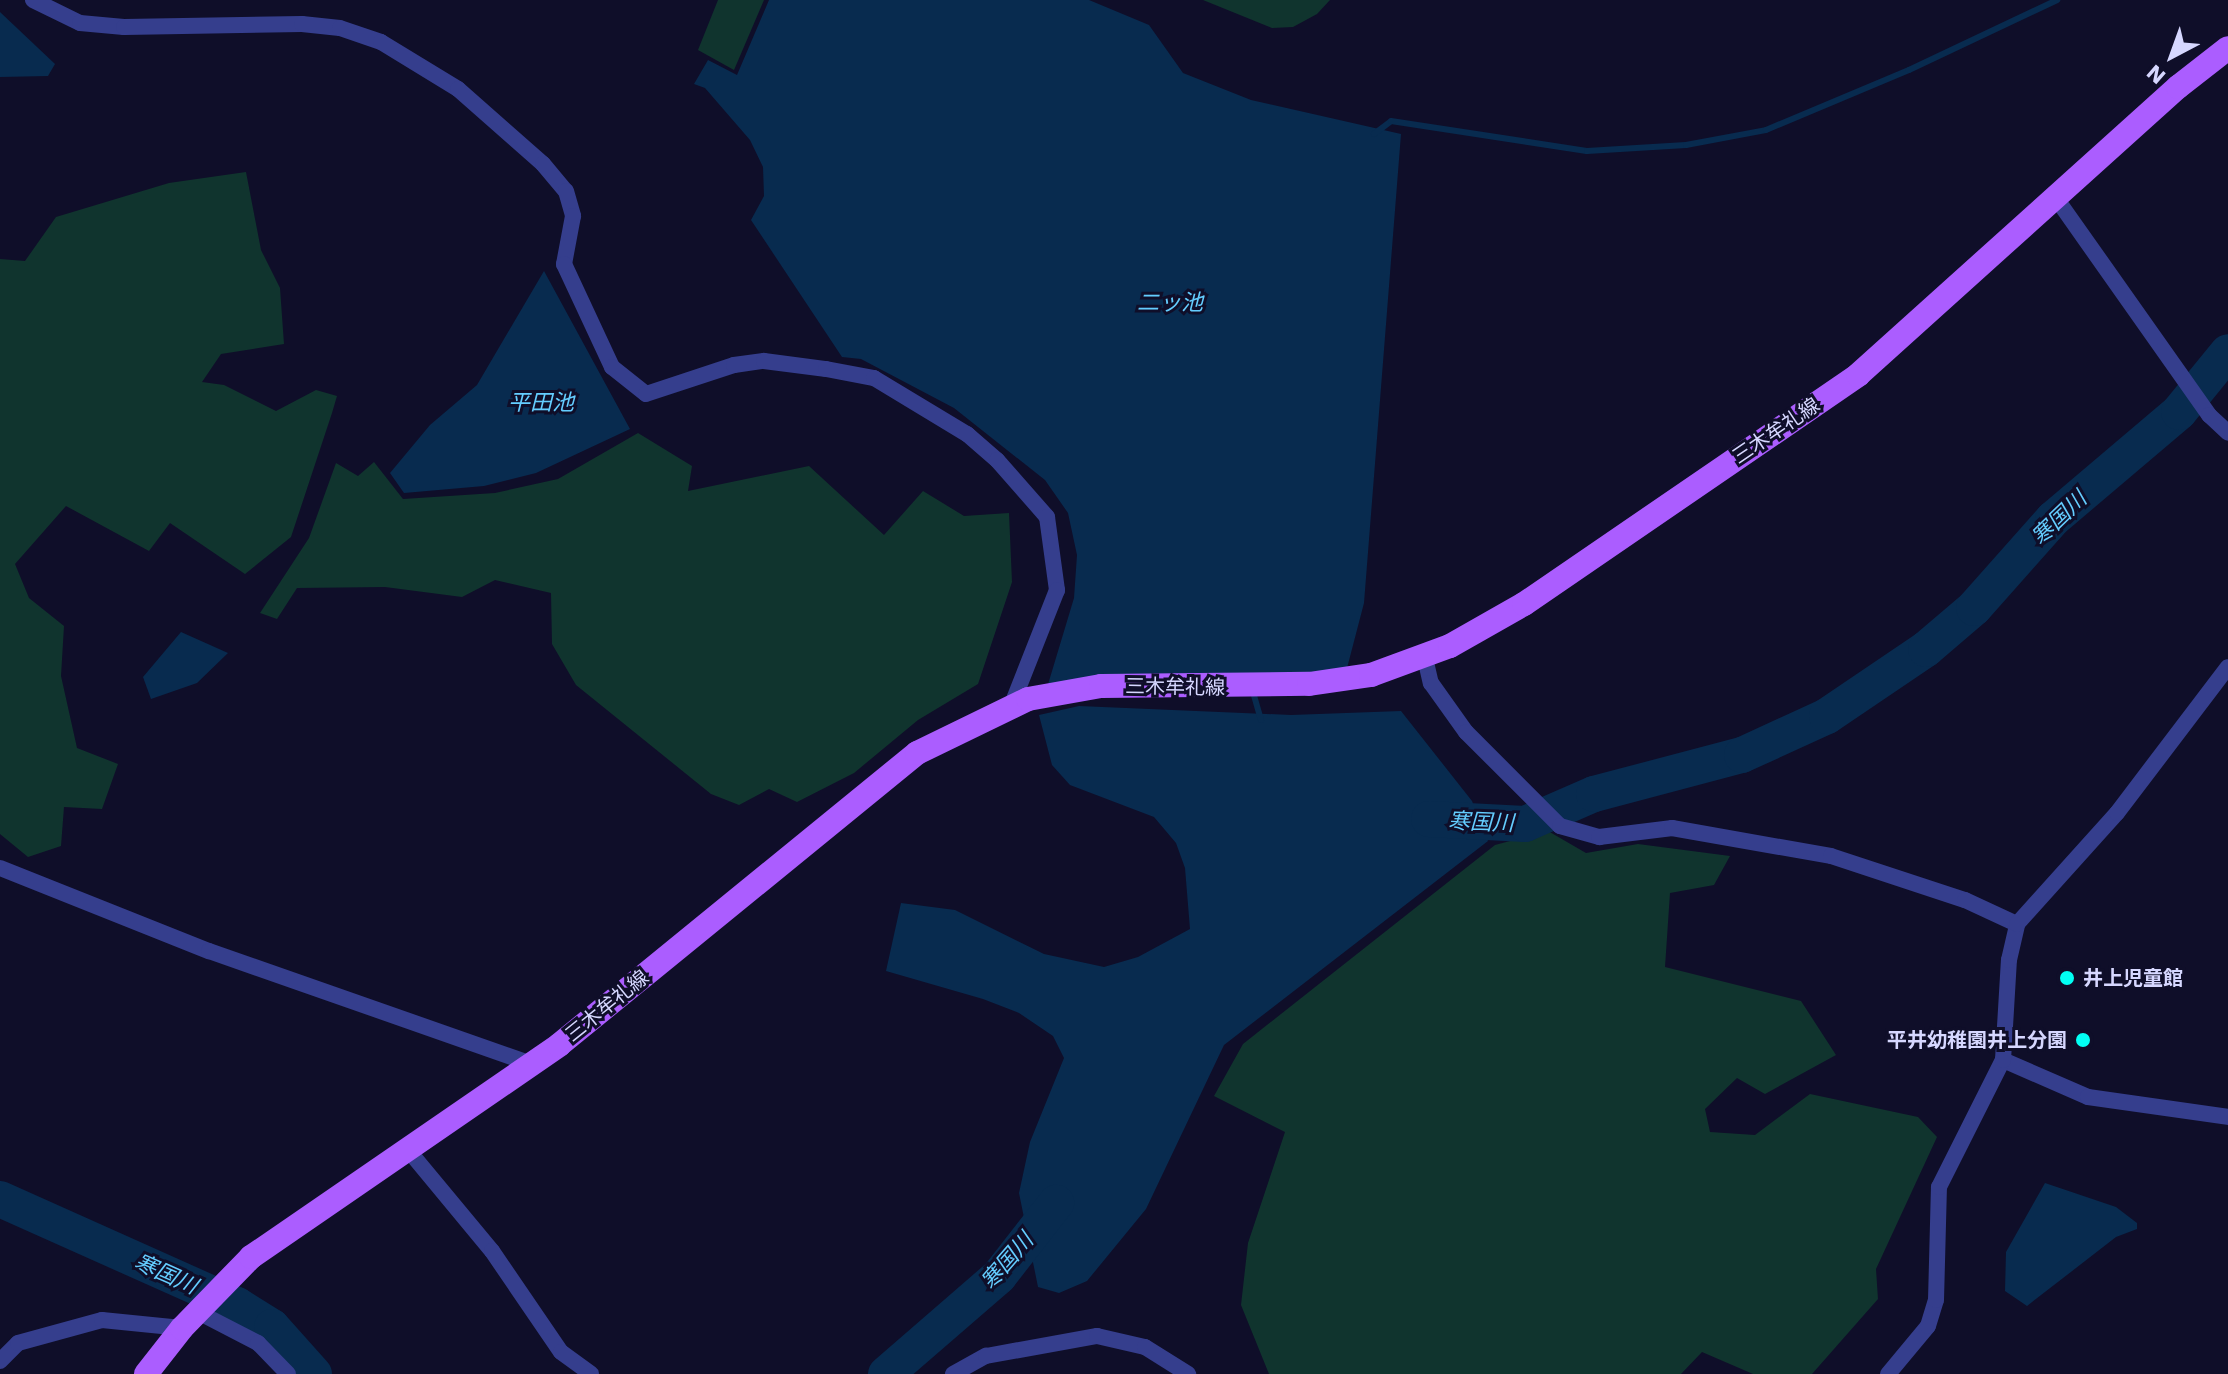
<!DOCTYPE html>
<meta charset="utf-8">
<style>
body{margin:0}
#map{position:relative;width:2228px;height:1374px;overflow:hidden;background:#0f0e29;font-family:"Work Sans","Noto Sans JP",sans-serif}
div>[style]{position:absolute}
.green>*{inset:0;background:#10342e}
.water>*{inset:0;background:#082b4f}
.stream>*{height:6px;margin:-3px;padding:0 3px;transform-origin:3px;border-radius:3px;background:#082b4f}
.river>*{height:36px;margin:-18px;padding:0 18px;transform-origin:18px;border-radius:18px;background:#082b4f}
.street>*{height:16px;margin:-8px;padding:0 8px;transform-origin:8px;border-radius:8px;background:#353e8d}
.primary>*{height:24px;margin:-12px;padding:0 12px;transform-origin:12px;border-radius:12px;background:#ab5dff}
.dots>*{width:22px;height:22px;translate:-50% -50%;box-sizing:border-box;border:4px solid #0f0e29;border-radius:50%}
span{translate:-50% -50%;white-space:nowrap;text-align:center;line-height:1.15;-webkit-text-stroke:6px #0f0e29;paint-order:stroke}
.street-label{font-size:20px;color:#d6d7ff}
.poi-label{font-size:20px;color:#d6d7ff;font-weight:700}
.left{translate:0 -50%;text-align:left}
.right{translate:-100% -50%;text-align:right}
.water-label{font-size:22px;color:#64cdff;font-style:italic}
.north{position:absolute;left:2132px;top:16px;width:80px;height:80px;-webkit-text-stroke:6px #0f0e29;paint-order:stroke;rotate:221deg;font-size:22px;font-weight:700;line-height:32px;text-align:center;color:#d6d7ff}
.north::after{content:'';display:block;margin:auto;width:28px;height:36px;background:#d6d7ff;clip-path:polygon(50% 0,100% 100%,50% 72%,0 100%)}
</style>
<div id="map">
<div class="green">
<div style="clip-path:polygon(718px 0,764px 0,734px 70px,698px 50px)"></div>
<div style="clip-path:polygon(1203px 0,1330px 0,1317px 14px,1293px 27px,1272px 28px)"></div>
<div style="clip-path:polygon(246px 172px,261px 250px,280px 288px,284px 344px,221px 354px,202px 382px,224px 385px,276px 411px,316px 390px,337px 396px,332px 413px,291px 537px,245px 574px,170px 523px,149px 551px,66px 506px,15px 564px,29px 598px,64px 626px,61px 676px,77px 748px,118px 764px,102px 809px,64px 807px,61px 846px,28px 857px,0 834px,0 259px,25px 261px,56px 217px,169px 183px)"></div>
<div style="clip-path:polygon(638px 433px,692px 466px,688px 491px,809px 466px,884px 535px,923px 491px,964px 516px,1009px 513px,1012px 582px,978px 684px,918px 720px,854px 773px,797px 802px,769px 789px,739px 805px,711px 794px,576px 685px,552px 644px,551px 593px,495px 580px,462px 597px,385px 587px,297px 588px,277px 619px,260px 613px,309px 538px,336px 463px,358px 476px,374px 462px,403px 499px,495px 493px,558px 479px)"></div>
<div style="clip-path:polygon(1548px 831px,1586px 853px,1638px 844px,1730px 856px,1714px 885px,1670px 893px,1665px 967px,1801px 1001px,1836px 1055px,1765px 1094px,1737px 1078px,1705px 1109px,1710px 1132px,1755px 1135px,1810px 1094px,1918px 1117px,1937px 1137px,1876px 1269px,1878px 1299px,1812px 1374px,1753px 1374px,1702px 1352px,1681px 1374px,1269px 1374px,1241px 1305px,1248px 1243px,1285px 1132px,1214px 1096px,1243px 1044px,1495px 845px)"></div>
</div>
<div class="water">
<div style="clip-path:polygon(769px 0,1089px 0,1149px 25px,1183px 73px,1251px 100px,1401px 134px,1364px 603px,1346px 672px,1046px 691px,1074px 598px,1077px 555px,1068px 513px,1045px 480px,954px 408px,861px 359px,842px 357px,751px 220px,764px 196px,763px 167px,750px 140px,705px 88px,694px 84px,708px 60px,737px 75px)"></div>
<div style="clip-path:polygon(0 12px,55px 64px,48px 76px,0 77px)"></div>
<div style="clip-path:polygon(544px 271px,630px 429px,536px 473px,484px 486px,404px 493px,390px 473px,430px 425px,477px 385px)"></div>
<div style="clip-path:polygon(181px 632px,228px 653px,197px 683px,151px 699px,143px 677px)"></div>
<div style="clip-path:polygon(1079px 706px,1291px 715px,1401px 711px,1472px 801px,1488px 841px,1224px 1045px,1146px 1209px,1087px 1281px,1059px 1293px,1038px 1287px,1019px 1193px,1030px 1142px,1064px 1058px,1053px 1036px,1019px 1013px,983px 999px,886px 971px,901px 903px,955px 910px,1044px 954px,1104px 967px,1138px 957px,1190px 929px,1185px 868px,1176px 843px,1154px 817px,1070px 785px,1052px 765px,1039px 715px)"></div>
<div style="clip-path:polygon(2045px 1183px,2116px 1207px,2137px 1223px,2137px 1229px,2116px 1237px,2027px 1306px,2005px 1291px,2006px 1252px)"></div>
</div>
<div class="stream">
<div style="left:1374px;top:134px;width:21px;rotate:-37deg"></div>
<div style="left:1391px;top:121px;width:198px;rotate:8.7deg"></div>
<div style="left:1587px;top:151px;width:99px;rotate:-3.5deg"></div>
<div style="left:1686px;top:145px;width:81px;rotate:-10.6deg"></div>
<div style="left:1766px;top:130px;width:155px;rotate:-22.8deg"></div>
<div style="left:1909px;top:70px;width:164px;rotate:-25.3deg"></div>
<div style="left:1253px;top:692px;width:29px;rotate:74deg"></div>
</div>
<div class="river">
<div style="left:1429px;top:819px;width:96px;rotate:3deg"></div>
<div style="left:1525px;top:824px;width:75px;rotate:-23.5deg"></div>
<div style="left:1594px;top:794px;width:153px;rotate:-14.8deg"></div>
<div style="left:1742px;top:755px;width:94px;rotate:-24.6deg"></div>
<div style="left:1827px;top:716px;width:120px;rotate:-34.1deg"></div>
<div style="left:1926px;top:649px;width:63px;rotate:-40.5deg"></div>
<div style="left:1974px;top:608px;width:119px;rotate:-48.4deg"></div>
<div style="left:2053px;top:519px;width:165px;rotate:-40.3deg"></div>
<div style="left:2179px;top:412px;width:77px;rotate:-50.8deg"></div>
<div style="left:0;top:1199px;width:260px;rotate:24.1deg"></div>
<div style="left:237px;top:1305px;width:41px;rotate:32.2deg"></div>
<div style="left:272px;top:1327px;width:63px;rotate:48.2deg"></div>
<div style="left:886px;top:1374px;width:150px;rotate:-40.9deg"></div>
<div style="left:999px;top:1276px;width:93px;rotate:-52deg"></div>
</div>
<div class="street">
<div style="left:33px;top:0;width:52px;rotate:26.1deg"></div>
<div style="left:80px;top:23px;width:44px;rotate:5.2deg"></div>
<div style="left:124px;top:27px;width:178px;rotate:-1deg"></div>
<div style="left:302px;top:24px;width:38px;rotate:6deg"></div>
<div style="left:340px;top:28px;width:43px;rotate:18.9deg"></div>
<div style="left:381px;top:42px;width:90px;rotate:31.4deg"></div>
<div style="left:458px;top:89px;width:113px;rotate:41.4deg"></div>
<div style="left:543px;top:164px;width:35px;rotate:50deg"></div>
<div style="left:566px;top:191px;width:26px;rotate:74deg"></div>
<div style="left:573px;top:216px;width:49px;rotate:100.6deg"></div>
<div style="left:564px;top:264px;width:114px;rotate:65deg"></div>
<div style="left:612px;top:367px;width:43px;rotate:38.5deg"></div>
<div style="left:646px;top:394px;width:93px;rotate:-18.2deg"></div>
<div style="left:734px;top:365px;width:30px;rotate:-8deg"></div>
<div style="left:764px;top:361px;width:63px;rotate:7.4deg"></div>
<div style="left:826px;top:369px;width:49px;rotate:10.6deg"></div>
<div style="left:874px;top:378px;width:109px;rotate:31.1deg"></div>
<div style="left:967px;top:434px;width:40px;rotate:41deg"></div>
<div style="left:997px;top:460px;width:76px;rotate:48.7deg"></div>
<div style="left:1047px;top:517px;width:74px;rotate:82.2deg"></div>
<div style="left:1057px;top:590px;width:123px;rotate:111.5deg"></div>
<div style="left:2056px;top:198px;width:266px;rotate:54.8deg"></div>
<div style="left:2209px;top:415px;width:26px;rotate:43deg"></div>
<div style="left:1425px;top:658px;width:26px;rotate:77deg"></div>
<div style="left:1431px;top:683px;width:60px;rotate:54.5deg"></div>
<div style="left:1466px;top:732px;width:133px;rotate:45deg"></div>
<div style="left:1560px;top:826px;width:41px;rotate:15.8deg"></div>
<div style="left:1599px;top:837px;width:74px;rotate:-7deg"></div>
<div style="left:1672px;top:828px;width:161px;rotate:10deg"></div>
<div style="left:1831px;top:856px;width:141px;rotate:18.2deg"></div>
<div style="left:1965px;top:900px;width:57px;rotate:24.8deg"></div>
<div style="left:0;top:868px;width:225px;rotate:21.7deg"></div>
<div style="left:209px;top:951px;width:342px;rotate:19.3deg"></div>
<div style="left:2003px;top:1060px;width:93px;rotate:23.5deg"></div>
<div style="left:2088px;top:1097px;width:141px;rotate:8.1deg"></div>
<div style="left:409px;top:1151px;width:130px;rotate:50.3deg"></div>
<div style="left:492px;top:1251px;width:122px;rotate:55.7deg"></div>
<div style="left:561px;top:1352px;width:37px;rotate:36deg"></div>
<div style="left:196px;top:1311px;width:70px;rotate:27.3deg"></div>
<div style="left:258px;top:1343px;width:43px;rotate:45.9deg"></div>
<div style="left:0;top:1361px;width:25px;rotate:-45deg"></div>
<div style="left:18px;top:1343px;width:87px;rotate:-15.3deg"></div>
<div style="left:102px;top:1320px;width:80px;rotate:5.7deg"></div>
<div style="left:953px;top:1374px;width:38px;rotate:-29deg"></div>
<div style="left:986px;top:1356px;width:113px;rotate:-10.2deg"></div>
<div style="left:1097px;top:1336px;width:49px;rotate:12.9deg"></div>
<div style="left:1145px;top:1347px;width:51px;rotate:32.1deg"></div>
<div style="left:1888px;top:1374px;width:62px;rotate:-50.2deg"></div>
<div style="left:1928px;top:1326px;width:27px;rotate:-73deg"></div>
<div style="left:1936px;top:1300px;width:113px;rotate:-88.5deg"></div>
<div style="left:1939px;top:1187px;width:142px;rotate:-63.3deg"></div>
<div style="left:2003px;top:1060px;width:100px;rotate:-86.6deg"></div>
<div style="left:2009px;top:960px;width:37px;rotate:-77deg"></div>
<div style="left:2017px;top:924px;width:149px;rotate:-48deg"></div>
<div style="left:2117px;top:813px;width:183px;rotate:-52.8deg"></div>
</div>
<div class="primary">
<div style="left:146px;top:1374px;width:58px;rotate:-52deg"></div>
<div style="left:182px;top:1328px;width:99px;rotate:-45.8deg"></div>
<div style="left:251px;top:1257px;width:374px;rotate:-34.5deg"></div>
<div style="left:559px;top:1045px;width:462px;rotate:-39.2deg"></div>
<div style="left:917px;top:753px;width:123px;rotate:-25.9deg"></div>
<div style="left:1028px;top:699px;width:74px;rotate:-10.1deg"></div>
<div style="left:1101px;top:686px;width:208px;rotate:-0.6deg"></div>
<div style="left:1309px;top:684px;width:63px;rotate:-8.3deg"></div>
<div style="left:1371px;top:675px;width:84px;rotate:-20.2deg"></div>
<div style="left:1450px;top:646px;width:85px;rotate:-29.6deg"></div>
<div style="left:1524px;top:604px;width:405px;rotate:-34.4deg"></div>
<div style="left:1858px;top:375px;width:431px;rotate:-42deg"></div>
<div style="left:2178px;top:87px;width:63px;rotate:-38deg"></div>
</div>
<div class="dots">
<div style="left:2067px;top:978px;background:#02fff4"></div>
<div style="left:2083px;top:1040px;background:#02fff4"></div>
</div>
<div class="street-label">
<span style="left:1776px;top:431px;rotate:-34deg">三木牟礼線</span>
<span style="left:1175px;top:687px;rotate:1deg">三木牟礼線</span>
<span style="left:607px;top:1006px;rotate:-39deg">三木牟礼線</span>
</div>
<div class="poi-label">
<span class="left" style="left:2083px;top:978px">井上児童館</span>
<span class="right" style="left:2067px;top:1040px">平井幼稚園井上分園</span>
</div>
<div class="water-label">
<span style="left:1170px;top:303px">二ッ池</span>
<span style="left:541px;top:403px">平田池</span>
<span style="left:2059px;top:518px;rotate:-44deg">寒国川</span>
<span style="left:1481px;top:822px;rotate:2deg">寒国川</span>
<span style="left:1007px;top:1261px;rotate:-49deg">寒国川</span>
<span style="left:166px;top:1274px;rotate:24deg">寒国川</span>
</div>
<div class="north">N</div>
</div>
